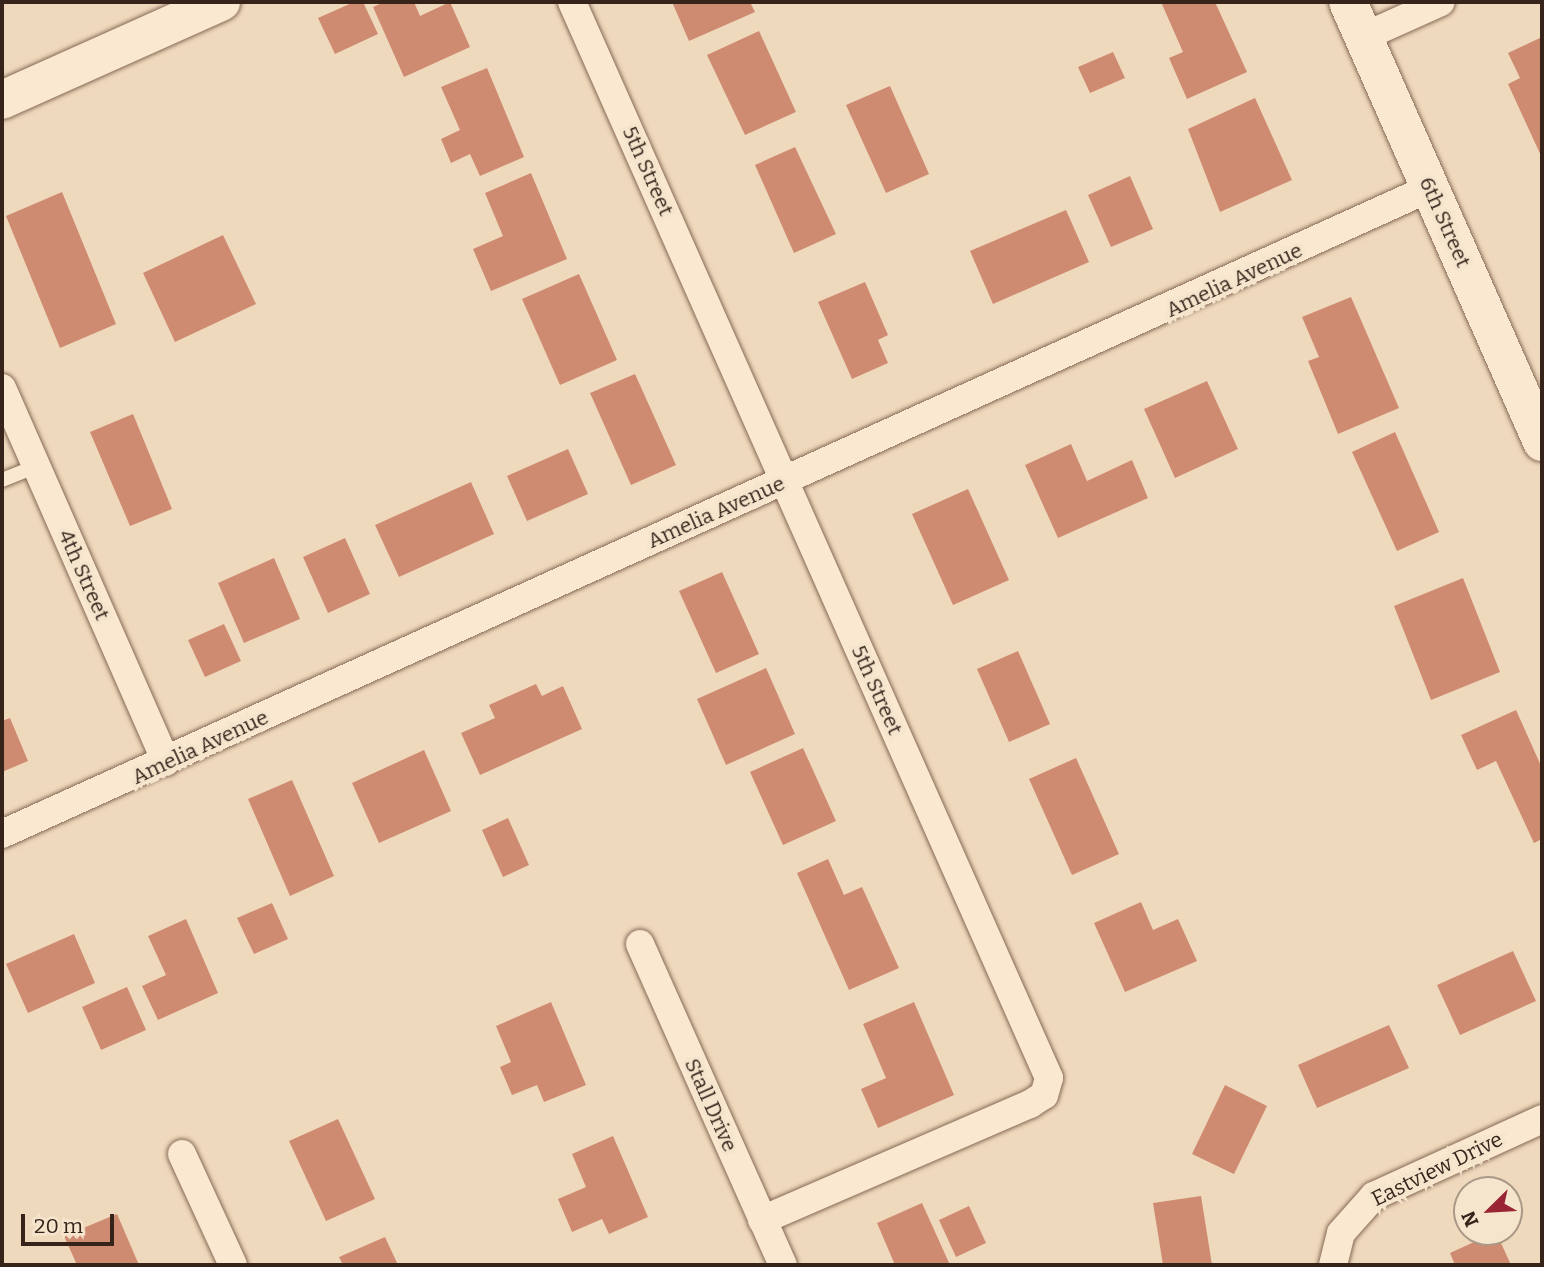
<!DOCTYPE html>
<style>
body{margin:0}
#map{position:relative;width:1544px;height:1267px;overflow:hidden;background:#efd9bd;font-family:Bitter,serif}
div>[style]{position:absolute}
.building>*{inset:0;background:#cf8b71}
.roads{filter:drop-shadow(0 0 2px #876956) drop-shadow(0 0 2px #876956)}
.lane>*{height:14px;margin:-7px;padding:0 7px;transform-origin:7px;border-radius:7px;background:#fae8d0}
.street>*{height:28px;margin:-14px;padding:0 14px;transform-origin:14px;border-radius:14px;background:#fae8d0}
.secondary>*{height:38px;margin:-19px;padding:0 19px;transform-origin:19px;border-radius:19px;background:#fae8d0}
span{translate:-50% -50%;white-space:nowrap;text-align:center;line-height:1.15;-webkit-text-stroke:7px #f6e5cd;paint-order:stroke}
.street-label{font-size:21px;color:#36241b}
.frame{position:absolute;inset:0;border:4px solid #36241b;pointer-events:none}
.north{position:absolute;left:1453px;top:1176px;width:70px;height:70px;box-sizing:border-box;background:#f6e5cd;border:2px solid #a99886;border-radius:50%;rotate:246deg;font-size:19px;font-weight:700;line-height:28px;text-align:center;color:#36241b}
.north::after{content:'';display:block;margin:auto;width:24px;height:32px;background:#982434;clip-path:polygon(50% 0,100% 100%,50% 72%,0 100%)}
.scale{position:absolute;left:21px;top:1214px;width:93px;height:32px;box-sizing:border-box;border:4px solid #36241b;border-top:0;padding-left:9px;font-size:21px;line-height:24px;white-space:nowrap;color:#36241b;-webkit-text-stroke:5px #f6e5cd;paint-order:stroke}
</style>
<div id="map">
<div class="building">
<div style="clip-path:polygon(354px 2px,363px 2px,378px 34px,335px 54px,318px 18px)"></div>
<div style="clip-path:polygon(384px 2px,414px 2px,420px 16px,450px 2px,470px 47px,404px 77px,373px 7px)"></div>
<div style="clip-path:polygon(672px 2px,750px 2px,755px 12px,689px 41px)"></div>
<div style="clip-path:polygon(1161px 2px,1215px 2px,1247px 72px,1187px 99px,1169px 58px,1183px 52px)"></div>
<div style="clip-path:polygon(759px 31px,796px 112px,745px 135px,707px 55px)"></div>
<div style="clip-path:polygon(1542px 37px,1542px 158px,1508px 84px,1520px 78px,1508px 53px)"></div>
<div style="clip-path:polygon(1113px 52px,1125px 78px,1090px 93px,1078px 67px)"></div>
<div style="clip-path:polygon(487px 68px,524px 157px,480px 176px,470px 154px,451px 163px,441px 139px,460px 130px,441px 87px)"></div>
<div style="clip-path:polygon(890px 86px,929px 174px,886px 193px,846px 105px)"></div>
<div style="clip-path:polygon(1255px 98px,1292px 180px,1220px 212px,1188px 129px)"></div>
<div style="clip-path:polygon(795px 147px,836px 234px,794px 253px,755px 165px)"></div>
<div style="clip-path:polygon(531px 173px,567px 259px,491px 291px,473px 249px,503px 236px,485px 193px)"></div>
<div style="clip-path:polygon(1130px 176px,1153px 229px,1111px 247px,1088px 195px)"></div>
<div style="clip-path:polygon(62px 192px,116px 324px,60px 348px,6px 216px)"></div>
<div style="clip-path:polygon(1066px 210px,1089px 262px,993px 304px,970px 251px)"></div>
<div style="clip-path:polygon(223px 235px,256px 304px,175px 342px,143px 273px)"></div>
<div style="clip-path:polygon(579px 274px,617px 360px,560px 385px,522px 299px)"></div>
<div style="clip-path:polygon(865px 282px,888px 335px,878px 340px,888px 363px,852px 379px,818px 302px)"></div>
<div style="clip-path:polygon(1351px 297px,1399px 408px,1338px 434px,1308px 361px,1319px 357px,1302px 317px)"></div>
<div style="clip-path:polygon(635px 374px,676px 465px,631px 485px,590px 393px)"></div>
<div style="clip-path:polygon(1207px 381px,1238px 449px,1175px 478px,1144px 409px)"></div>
<div style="clip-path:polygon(133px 414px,172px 509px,130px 526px,90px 432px)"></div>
<div style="clip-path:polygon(1395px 432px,1439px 532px,1397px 551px,1352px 452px)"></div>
<div style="clip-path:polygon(1071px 444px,1087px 481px,1132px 460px,1148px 498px,1058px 538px,1025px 465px)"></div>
<div style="clip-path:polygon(568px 449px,588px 494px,527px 521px,507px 476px)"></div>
<div style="clip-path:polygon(471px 482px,494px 534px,399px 577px,375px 525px)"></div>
<div style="clip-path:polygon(968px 489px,1009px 580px,953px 605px,912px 514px)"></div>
<div style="clip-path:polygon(345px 538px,370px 594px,328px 613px,303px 557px)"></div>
<div style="clip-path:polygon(274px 558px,300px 619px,244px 643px,218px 583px)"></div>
<div style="clip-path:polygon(722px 572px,759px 654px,716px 673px,679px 591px)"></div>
<div style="clip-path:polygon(1463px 578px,1500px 672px,1431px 700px,1394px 606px)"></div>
<div style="clip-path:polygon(224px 624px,241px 661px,205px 677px,188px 640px)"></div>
<div style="clip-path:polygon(1018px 651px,1050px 724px,1009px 742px,977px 669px)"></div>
<div style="clip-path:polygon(766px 668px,795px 734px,726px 765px,697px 699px)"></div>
<div style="clip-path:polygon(536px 684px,542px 696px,563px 686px,582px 729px,480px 775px,461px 733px,495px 718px,489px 705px)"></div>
<div style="clip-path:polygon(1516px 710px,1542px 768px,1542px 839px,1534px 843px,1496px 761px,1477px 770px,1461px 735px)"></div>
<div style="clip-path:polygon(10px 718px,28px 761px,2px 772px,2px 721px)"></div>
<div style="clip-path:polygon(803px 748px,836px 821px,783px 845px,750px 772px)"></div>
<div style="clip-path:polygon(424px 750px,451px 811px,379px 843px,352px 783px)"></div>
<div style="clip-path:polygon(1076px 758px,1119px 854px,1072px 875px,1029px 779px)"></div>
<div style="clip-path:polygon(292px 780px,334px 876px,290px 896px,248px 799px)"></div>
<div style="clip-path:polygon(508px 818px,529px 865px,503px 877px,482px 830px)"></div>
<div style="clip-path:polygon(828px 859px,844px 895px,862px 887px,899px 968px,849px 990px,797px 873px)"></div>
<div style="clip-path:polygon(1141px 902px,1153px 930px,1178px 919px,1197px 961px,1125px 992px,1094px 923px)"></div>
<div style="clip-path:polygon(272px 903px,288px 939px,254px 954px,237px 918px)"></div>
<div style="clip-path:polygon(186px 919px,218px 993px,158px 1020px,142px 986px,166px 975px,148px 936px)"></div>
<div style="clip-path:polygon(74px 934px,95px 983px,28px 1013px,6px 964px)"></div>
<div style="clip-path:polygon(1513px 951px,1536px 1001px,1460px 1035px,1437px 985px)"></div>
<div style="clip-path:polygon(127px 987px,146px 1030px,101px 1050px,82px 1007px)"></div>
<div style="clip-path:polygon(551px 1002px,586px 1085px,544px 1102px,537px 1085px,512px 1095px,500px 1067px,511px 1062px,496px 1026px)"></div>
<div style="clip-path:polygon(914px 1002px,954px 1095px,878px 1128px,861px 1089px,886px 1078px,863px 1024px)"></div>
<div style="clip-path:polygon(1389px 1025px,1409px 1068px,1317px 1108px,1298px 1065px)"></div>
<div style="clip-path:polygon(1225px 1085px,1267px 1106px,1234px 1174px,1192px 1154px)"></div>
<div style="clip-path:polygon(338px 1119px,375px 1199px,326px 1221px,289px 1141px)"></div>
<div style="clip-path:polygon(613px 1136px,648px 1217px,609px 1234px,602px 1219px,572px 1232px,558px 1199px,586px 1187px,572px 1154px)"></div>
<div style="clip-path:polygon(1201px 1196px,1212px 1265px,1163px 1265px,1153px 1203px)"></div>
<div style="clip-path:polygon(922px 1203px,950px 1265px,895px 1265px,877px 1223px)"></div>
<div style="clip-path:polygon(969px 1206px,986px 1243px,956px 1257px,939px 1220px)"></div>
<div style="clip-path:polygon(117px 1214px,139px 1265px,77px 1265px,64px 1236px)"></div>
<div style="clip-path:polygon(1496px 1232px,1511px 1265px,1455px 1265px,1450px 1253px)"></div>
<div style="clip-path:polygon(385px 1237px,398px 1265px,343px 1265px,339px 1257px)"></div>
</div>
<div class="roads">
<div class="lane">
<div style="left:2px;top:480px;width:37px;rotate:-22deg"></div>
</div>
<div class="street">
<div style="left:572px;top:2px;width:1177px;rotate:66.09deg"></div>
<div style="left:1049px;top:1078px;width:18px;rotate:106deg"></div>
<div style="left:1044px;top:1095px;width:17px;rotate:147deg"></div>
<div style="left:1030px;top:1104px;width:292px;rotate:156.6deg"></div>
<div style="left:1363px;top:37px;width:85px;rotate:-24.2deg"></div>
<div style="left:2px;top:388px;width:408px;rotate:66.3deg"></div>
<div style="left:2px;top:834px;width:1567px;rotate:-24.34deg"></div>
<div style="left:640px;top:944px;width:351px;rotate:66deg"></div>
<div style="left:182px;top:1154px;width:122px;rotate:65.3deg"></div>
<div style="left:1333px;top:1265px;width:33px;rotate:-76deg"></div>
<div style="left:1341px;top:1233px;width:50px;rotate:-48.3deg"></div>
<div style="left:1374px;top:1196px;width:185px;rotate:-24.6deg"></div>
</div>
<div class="secondary">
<div style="left:1348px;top:2px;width:481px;rotate:66.2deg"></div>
<div style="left:2px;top:100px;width:240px;rotate:-24.1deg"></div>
</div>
</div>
<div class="street-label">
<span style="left:648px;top:171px;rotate:66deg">5th Street</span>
<span style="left:1445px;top:222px;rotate:66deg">6th Street</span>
<span style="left:1234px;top:280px;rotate:-25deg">Amelia Avenue</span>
<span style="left:716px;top:512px;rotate:-24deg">Amelia Avenue</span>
<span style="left:84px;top:575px;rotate:66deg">4th Street</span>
<span style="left:877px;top:690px;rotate:66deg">5th Street</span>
<span style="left:200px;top:747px;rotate:-25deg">Amelia Avenue</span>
<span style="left:711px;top:1105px;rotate:66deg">Stall Drive</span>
<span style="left:1437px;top:1169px;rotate:-26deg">Eastview Drive</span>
</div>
<div class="frame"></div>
<div class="north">N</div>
<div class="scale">20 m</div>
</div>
